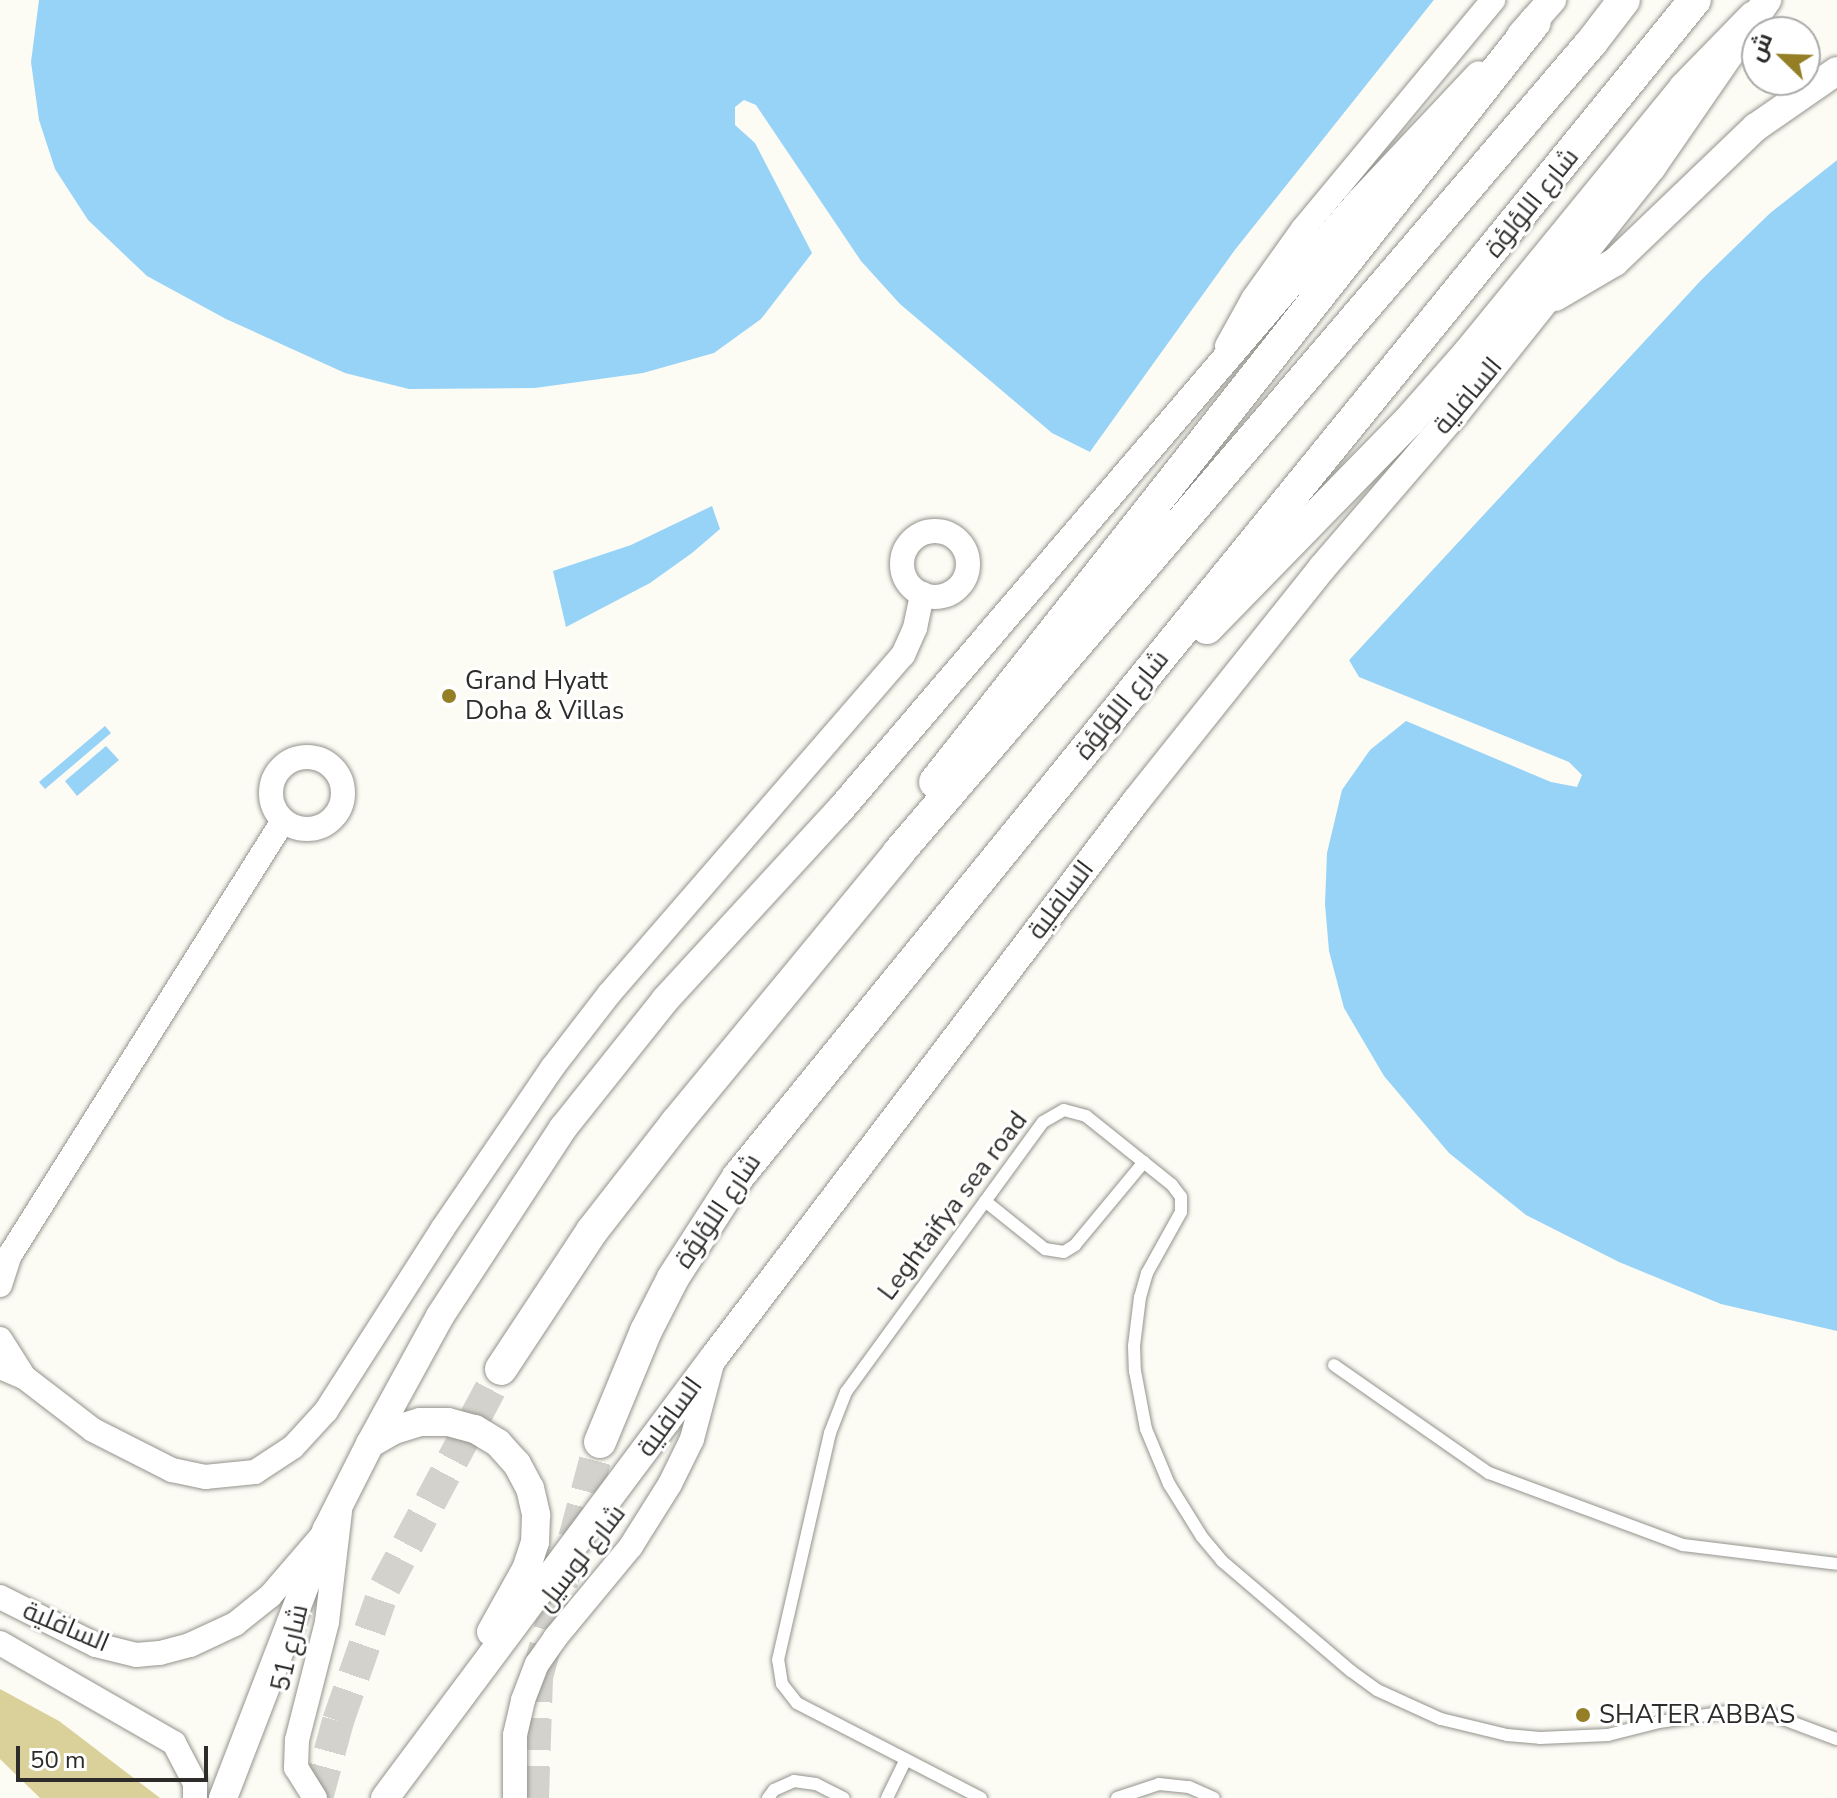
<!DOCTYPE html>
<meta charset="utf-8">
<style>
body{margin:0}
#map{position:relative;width:1837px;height:1798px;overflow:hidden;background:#fcfbf4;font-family:"Nunito Sans",Cairo,sans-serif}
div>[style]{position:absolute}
.green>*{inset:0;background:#dad099}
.water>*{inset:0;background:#96d3f7}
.pier>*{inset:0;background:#fcfbf4}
.secondary-tunnel>*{height:32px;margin-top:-16px;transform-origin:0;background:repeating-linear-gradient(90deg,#d3d2cc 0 32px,transparent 0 48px)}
.roads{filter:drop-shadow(0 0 2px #94938d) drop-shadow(0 0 2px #94938d)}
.service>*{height:12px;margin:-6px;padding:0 6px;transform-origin:6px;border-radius:6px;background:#fff}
.minor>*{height:24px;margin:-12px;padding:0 12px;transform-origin:12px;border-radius:12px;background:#fff}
.minor>.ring{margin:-12px;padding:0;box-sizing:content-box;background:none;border:24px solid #fff;border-radius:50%}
.tertiary>*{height:28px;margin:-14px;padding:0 14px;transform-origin:14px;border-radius:14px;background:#fff}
.secondary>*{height:32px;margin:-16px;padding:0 16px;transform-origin:16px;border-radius:16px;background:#fff}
.dots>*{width:22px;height:22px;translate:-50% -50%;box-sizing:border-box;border:4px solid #fff;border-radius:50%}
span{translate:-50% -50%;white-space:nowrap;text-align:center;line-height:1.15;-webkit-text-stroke:6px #fff;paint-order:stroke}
.street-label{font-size:26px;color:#2d2c2a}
.poi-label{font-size:26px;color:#2d2c2a}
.left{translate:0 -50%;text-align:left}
.north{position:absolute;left:1741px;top:16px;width:80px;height:80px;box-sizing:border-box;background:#fff;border:2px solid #ababaa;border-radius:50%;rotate:293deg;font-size:22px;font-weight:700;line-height:32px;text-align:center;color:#2d2c2a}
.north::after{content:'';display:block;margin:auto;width:28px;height:36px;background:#947f26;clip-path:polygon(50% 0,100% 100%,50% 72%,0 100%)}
.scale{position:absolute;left:16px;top:1746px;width:192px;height:36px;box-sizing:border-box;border:4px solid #2d2c2a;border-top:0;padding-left:10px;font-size:24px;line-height:28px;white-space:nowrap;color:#2d2c2a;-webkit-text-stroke:6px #fff;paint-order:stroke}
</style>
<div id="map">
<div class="green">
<div style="clip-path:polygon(0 1689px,59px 1721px,160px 1798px,40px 1798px,0 1759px)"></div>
</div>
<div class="water">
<div style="clip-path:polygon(39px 0,1434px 0,1235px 250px,1090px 452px,1052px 433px,900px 304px,861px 261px,756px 105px,744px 100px,735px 107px,735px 125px,755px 143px,812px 253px,761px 319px,714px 353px,643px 373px,535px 388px,409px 389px,345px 373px,226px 319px,147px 276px,88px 220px,55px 169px,39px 120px,31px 62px)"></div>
<div style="clip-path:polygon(1837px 160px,1837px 1331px,1721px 1304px,1619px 1262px,1526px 1215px,1449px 1153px,1384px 1076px,1344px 1008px,1329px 951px,1325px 904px,1327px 853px,1342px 790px,1370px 750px,1406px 721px,1551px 782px,1577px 787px,1582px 775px,1569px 762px,1359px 677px,1349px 660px,1702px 279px,1770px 213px)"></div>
<div style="clip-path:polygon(712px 506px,720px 529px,692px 553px,650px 583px,566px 627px,553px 571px,631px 545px)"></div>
<div style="clip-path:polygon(105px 726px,111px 733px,45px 789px,39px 782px)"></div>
<div style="clip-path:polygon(106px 746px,119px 760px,77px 796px,65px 781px)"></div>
</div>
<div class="pier">
<div style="clip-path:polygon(1434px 0,1437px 2px,1238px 252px,1093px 455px,1090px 452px,1235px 250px)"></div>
<div style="clip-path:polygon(1837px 156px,1837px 160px,1770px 213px,1702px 279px,1349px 660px,1346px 658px,1699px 276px,1767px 210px)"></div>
</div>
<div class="secondary-tunnel">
<div style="left:317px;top:1798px;width:80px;rotate:-74.7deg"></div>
<div style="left:338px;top:1721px;width:142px;rotate:-70.7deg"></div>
<div style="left:385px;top:1587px;width:247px;rotate:-62deg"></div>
<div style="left:533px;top:1798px;width:121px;rotate:-88.1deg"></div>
<div style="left:537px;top:1677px;width:243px;rotate:-75deg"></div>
</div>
<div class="roads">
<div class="service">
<div style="left:985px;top:1201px;width:77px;rotate:38.7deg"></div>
<div style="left:1045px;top:1249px;width:19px;rotate:9deg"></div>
<div style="left:1064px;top:1252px;width:13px;rotate:-32deg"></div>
<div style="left:1075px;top:1245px;width:108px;rotate:-50.3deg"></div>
<div style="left:1334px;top:1365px;width:189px;rotate:34.9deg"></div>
<div style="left:1489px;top:1473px;width:207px;rotate:20.4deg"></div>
<div style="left:1683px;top:1545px;width:155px;rotate:7deg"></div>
<div style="left:768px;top:1798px;width:10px;rotate:-53deg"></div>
<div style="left:774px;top:1790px;width:22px;rotate:-24deg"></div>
<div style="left:794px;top:1781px;width:22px;rotate:8deg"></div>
<div style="left:816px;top:1784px;width:31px;rotate:27deg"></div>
<div style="left:887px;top:1798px;width:43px;rotate:-64deg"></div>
<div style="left:981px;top:1798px;width:207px;rotate:-152.7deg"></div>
<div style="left:797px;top:1703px;width:24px;rotate:-128deg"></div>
<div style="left:782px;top:1684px;width:24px;rotate:-99deg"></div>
<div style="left:778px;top:1660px;width:233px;rotate:-77.1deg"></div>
<div style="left:830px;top:1433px;width:44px;rotate:-68.7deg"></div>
<div style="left:846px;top:1392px;width:334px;rotate:-53.9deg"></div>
<div style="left:1043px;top:1122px;width:24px;rotate:-30deg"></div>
<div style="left:1064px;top:1110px;width:23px;rotate:15deg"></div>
<div style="left:1086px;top:1116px;width:110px;rotate:38.7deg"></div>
<div style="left:1172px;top:1185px;width:15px;rotate:53deg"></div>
<div style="left:1181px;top:1197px;width:15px;rotate:90deg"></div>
<div style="left:1181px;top:1212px;width:70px;rotate:119.1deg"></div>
<div style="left:1147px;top:1273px;width:25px;rotate:106deg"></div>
<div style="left:1140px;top:1297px;width:49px;rotate:97deg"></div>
<div style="left:1134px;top:1346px;width:25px;rotate:88deg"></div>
<div style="left:1135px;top:1371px;width:59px;rotate:79.3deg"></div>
<div style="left:1146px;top:1429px;width:60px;rotate:67.3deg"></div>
<div style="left:1169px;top:1484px;width:62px;rotate:58.1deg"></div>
<div style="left:1202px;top:1537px;width:31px;rotate:50deg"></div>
<div style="left:1222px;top:1561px;width:170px;rotate:40.5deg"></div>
<div style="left:1351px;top:1671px;width:32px;rotate:36deg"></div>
<div style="left:1377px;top:1690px;width:70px;rotate:24.4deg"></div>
<div style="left:1441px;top:1719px;width:68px;rotate:13.6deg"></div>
<div style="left:1507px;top:1735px;width:33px;rotate:5deg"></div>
<div style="left:1540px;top:1738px;width:68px;rotate:-2.5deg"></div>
<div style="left:1608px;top:1735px;width:53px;rotate:-14.3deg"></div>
<div style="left:1659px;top:1722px;width:69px;rotate:-8.4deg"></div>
<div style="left:1727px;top:1712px;width:48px;rotate:4.8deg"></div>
<div style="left:1775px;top:1716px;width:66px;rotate:20.4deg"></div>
<div style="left:1117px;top:1798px;width:44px;rotate:-18.4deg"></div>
<div style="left:1159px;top:1784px;width:30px;rotate:6deg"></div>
<div style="left:1189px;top:1787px;width:27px;rotate:24deg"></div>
</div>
<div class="minor">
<div style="left:1227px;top:346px;width:54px;rotate:-61deg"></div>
<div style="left:1253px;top:299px;width:86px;rotate:-54.5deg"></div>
<div style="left:1303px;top:229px;width:298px;rotate:-50.3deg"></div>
<div class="ring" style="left:902px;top:531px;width:42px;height:42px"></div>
<div class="ring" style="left:271px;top:757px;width:48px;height:48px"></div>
<div style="left:0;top:1285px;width:32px;rotate:-72deg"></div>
<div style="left:10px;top:1255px;width:513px;rotate:-57.83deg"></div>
<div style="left:0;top:1339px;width:45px;rotate:57.7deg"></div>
<div style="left:0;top:1367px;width:26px;rotate:23deg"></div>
<div style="left:24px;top:1377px;width:87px;rotate:37.5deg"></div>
<div style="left:93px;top:1430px;width:89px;rotate:26.9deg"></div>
<div style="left:172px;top:1470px;width:34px;rotate:12deg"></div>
<div style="left:205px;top:1477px;width:50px;rotate:-5.7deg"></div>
<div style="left:255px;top:1472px;width:45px;rotate:-33.3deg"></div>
<div style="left:293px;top:1447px;width:49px;rotate:-47.5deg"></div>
<div style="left:326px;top:1411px;width:217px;rotate:-57.4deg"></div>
<div style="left:443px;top:1228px;width:194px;rotate:-55.7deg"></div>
<div style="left:552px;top:1068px;width:93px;rotate:-52.4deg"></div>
<div style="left:609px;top:994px;width:449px;rotate:-49.1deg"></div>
<div style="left:903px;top:655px;width:30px;rotate:-66deg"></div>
<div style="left:915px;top:628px;width:35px;rotate:-78deg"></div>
<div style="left:0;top:1597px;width:107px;rotate:26.6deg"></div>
<div style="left:96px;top:1645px;width:41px;rotate:14deg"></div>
<div style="left:136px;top:1655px;width:24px;rotate:-5deg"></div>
<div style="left:160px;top:1653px;width:31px;rotate:-15deg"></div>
<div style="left:190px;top:1645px;width:50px;rotate:-25deg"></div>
<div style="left:235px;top:1624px;width:45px;rotate:-38.7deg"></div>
<div style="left:270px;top:1596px;width:78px;rotate:-49.2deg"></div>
<div style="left:0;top:1643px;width:201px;rotate:29.9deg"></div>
<div style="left:174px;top:1743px;width:45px;rotate:62.3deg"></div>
<div style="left:195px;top:1783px;width:15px;rotate:90deg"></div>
<div style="left:315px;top:1798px;width:36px;rotate:-122deg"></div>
<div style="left:296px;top:1768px;width:28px;rotate:-88deg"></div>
<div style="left:297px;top:1740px;width:122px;rotate:-75.7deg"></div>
<div style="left:327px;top:1622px;width:112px;rotate:-83.3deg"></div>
<div style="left:515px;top:1798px;width:63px;rotate:-90deg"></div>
<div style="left:515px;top:1735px;width:36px;rotate:-77deg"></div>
<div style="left:523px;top:1700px;width:39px;rotate:-69deg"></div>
<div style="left:537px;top:1664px;width:32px;rotate:-55deg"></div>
<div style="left:555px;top:1638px;width:119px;rotate:-50.4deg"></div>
<div style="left:631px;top:1546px;width:73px;rotate:-57.8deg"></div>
<div style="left:670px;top:1484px;width:50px;rotate:-63.9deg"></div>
<div style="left:692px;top:1439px;width:78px;rotate:-75.1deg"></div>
</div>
<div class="tertiary">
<div style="left:1521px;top:35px;width:47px;rotate:-48.5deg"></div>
<div style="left:1555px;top:297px;width:69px;rotate:-30.3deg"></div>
<div style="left:1615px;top:262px;width:195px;rotate:-43.8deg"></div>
<div style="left:1756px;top:127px;width:98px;rotate:-34.7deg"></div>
<div style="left:370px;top:1444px;width:28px;rotate:-30deg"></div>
<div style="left:394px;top:1430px;width:27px;rotate:-17deg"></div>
<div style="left:420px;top:1422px;width:28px"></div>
<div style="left:448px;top:1422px;width:28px;rotate:15deg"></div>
<div style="left:475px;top:1429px;width:27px;rotate:31deg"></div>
<div style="left:498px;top:1443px;width:28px;rotate:48deg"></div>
<div style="left:517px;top:1464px;width:27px;rotate:62deg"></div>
<div style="left:530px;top:1488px;width:28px;rotate:77deg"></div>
<div style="left:536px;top:1515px;width:27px;rotate:92deg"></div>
<div style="left:535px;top:1542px;width:28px;rotate:108deg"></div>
<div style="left:526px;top:1569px;width:72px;rotate:119.1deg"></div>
<div style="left:223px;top:1798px;width:288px;rotate:-68.9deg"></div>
<div style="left:327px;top:1529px;width:95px;rotate:-63.2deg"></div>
<div style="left:370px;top:1444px;width:146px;rotate:-61.3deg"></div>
<div style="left:440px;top:1316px;width:225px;rotate:-56.8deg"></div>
<div style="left:563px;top:1128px;width:164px;rotate:-51.4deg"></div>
<div style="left:665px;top:1000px;width:257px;rotate:-47.4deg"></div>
<div style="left:839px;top:811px;width:800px;rotate:-49.46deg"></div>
<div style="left:1359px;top:203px;width:175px;rotate:-46.8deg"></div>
<div style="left:385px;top:1798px;width:550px;rotate:-53.28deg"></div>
<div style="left:714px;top:1357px;width:698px;rotate:-52.8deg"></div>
<div style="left:1136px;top:801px;width:298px;rotate:-51.4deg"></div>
<div style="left:1322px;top:568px;width:208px;rotate:-49.3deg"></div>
<div style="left:1458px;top:410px;width:311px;rotate:-51.4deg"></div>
<div style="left:1652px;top:167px;width:203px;rotate:-55.4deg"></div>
</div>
<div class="secondary">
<div style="left:1207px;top:628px;width:289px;rotate:-45.7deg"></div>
<div style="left:1409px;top:421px;width:91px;rotate:-48.6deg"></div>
<div style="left:1469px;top:353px;width:342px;rotate:-50.8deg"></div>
<div style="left:1685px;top:88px;width:99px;rotate:-45.8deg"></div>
<div style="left:935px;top:782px;width:968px;rotate:-51.71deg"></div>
<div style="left:501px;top:1369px;width:165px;rotate:-56.6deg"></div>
<div style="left:592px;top:1231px;width:137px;rotate:-52.1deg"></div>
<div style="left:676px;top:1123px;width:351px;rotate:-50.5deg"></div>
<div style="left:899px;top:852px;width:1065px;rotate:-49.46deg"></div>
<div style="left:1591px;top:43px;width:54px;rotate:-52.5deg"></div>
<div style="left:600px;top:1442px;width:120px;rotate:-67.5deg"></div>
<div style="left:646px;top:1331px;width:59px;rotate:-63deg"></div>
<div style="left:673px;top:1278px;width:120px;rotate:-57.2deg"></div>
<div style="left:738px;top:1177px;width:1517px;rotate:-50.89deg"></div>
</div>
</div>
<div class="dots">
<div style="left:449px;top:696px;background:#947f26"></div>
<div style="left:1583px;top:1715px;background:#947f26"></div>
</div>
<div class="street-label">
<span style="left:1532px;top:203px;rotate:-51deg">شارع اللؤلؤة</span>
<span style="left:1468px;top:396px;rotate:-50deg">السافلية</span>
<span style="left:1122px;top:705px;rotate:-51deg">شارع اللؤلؤة</span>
<span style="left:1061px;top:900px;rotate:-53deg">السافلية</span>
<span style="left:953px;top:1206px;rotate:-53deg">Leghtaifya sea road</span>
<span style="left:718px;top:1211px;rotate:-56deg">شارع اللؤلؤة</span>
<span style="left:670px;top:1417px;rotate:-54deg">السافلية</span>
<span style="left:581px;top:1558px;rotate:-52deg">شارع لوسيل</span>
<span style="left:66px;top:1627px;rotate:23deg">السافلية</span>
<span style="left:290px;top:1648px;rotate:-77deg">شارع 51</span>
</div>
<div class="poi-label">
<span class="left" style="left:465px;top:696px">Grand Hyatt<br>Doha &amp; Villas</span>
<span class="left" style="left:1599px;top:1715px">SHATER ABBAS</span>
</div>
<div class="north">ش</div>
<div class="scale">50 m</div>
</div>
